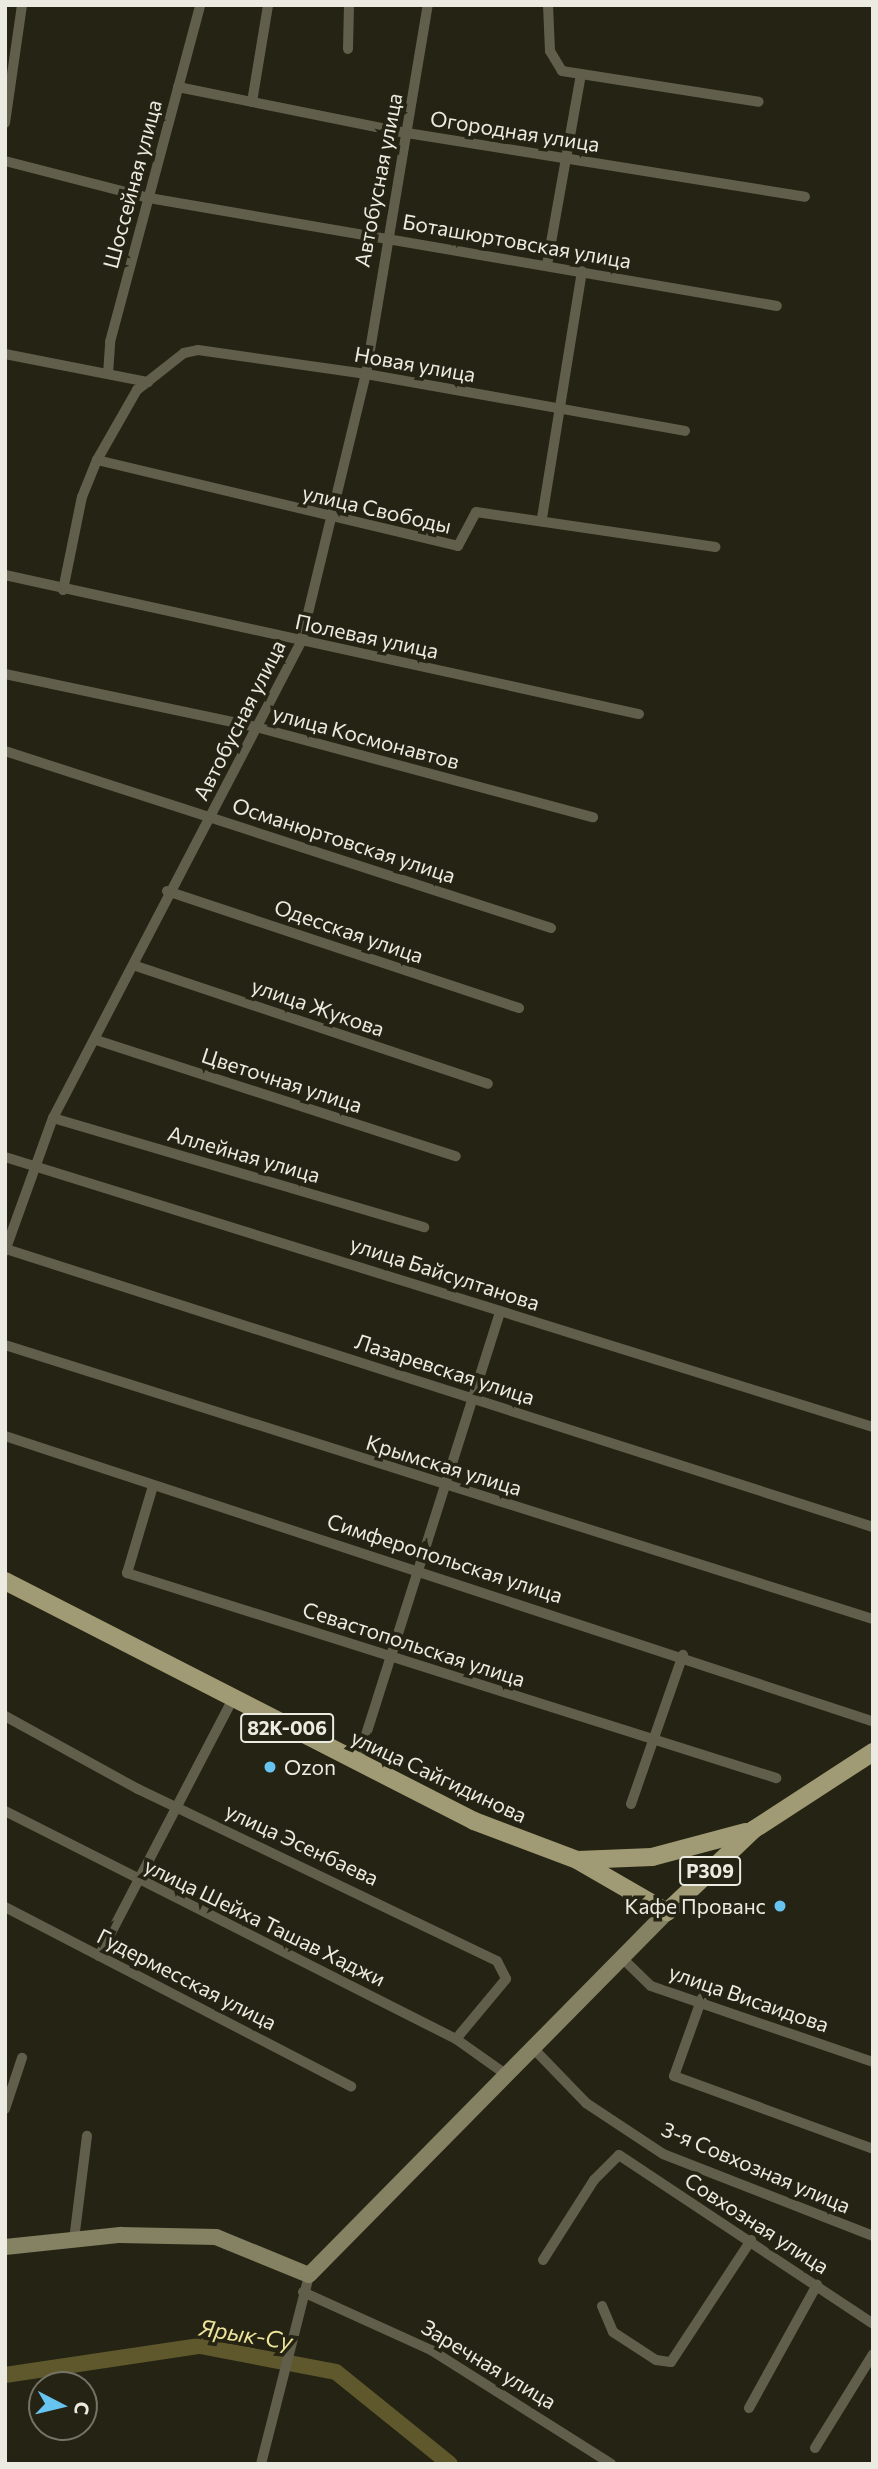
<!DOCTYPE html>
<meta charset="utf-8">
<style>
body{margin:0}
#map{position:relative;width:878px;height:2469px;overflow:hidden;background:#252313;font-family:Commissioner,sans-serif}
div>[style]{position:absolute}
.river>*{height:16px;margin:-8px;padding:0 8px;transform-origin:8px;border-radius:8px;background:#5e582c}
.minor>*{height:10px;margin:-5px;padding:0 5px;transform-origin:5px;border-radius:5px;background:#615f4c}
.secondary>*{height:16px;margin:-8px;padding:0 8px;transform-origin:8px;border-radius:8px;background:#858163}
.primary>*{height:18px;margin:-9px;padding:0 9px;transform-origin:9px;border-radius:9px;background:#a09b74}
.dots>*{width:19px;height:19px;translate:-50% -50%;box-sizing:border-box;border:4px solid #252313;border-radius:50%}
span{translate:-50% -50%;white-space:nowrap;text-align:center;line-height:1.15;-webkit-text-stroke:7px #252313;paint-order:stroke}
.shield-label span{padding:2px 5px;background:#252313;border:2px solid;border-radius:5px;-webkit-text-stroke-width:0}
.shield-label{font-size:19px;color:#ecebe1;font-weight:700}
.street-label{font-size:21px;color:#ecebe1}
.poi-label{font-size:21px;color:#ecebe1}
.left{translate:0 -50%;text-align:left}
.right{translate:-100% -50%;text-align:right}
.water-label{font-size:23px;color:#eee49b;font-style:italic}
.frame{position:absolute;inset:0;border:7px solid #ecebe1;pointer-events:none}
.north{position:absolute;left:28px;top:2371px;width:70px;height:70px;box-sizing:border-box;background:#252313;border:2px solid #757365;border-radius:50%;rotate:97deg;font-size:19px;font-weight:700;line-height:28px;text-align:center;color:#ecebe1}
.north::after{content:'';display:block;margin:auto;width:24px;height:32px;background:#67c4f0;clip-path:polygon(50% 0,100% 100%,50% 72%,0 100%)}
</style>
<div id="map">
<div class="river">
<div style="left:5px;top:2375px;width:197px;rotate:-8.5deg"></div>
<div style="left:200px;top:2346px;width:138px;rotate:10.8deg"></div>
<div style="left:336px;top:2372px;width:146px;rotate:38.9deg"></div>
</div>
<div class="minor">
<div style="left:548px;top:5px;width:46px;rotate:87.5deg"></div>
<div style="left:550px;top:51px;width:23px;rotate:59deg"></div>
<div style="left:562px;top:71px;width:199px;rotate:8.9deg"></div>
<div style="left:348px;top:49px;width:44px;rotate:-88.7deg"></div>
<div style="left:178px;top:87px;width:234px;rotate:11.4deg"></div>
<div style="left:407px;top:133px;width:403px;rotate:9.1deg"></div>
<div style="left:252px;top:102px;width:98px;rotate:-80.6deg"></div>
<div style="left:5px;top:123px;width:119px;rotate:-81.8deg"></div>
<div style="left:5px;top:161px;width:149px;rotate:14.4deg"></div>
<div style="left:149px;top:198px;width:637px;rotate:9.76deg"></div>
<div style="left:547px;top:265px;width:194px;rotate:-79.9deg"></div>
<div style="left:5px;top:354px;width:146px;rotate:11.1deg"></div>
<div style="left:108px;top:374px;width:32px;rotate:-86deg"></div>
<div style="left:110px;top:342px;width:349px;rotate:-75deg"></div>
<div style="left:97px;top:460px;width:371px;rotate:13.4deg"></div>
<div style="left:458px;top:546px;width:38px;rotate:-62deg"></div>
<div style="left:476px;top:512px;width:242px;rotate:8.3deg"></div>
<div style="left:542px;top:518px;width:250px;rotate:-80.8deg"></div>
<div style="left:5px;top:575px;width:649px;rotate:12.37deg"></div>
<div style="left:63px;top:590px;width:95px;rotate:-78.5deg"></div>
<div style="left:82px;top:497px;width:40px;rotate:-68deg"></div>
<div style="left:97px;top:460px;width:81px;rotate:-60.3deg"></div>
<div style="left:137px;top:390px;width:60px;rotate:-38.2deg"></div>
<div style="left:184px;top:353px;width:14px;rotate:-12deg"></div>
<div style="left:198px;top:350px;width:170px;rotate:8.1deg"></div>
<div style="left:366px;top:374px;width:324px;rotate:10.1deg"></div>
<div style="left:5px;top:674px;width:257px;rotate:11.9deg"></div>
<div style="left:256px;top:727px;width:349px;rotate:15deg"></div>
<div style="left:5px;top:751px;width:574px;rotate:17.96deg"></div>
<div style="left:167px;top:891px;width:371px;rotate:18.4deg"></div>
<div style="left:136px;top:966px;width:371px;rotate:18.5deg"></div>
<div style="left:96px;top:1040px;width:378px;rotate:17.9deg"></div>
<div style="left:53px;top:1118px;width:387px;rotate:16.4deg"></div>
<div style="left:5px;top:1157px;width:909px;rotate:17.28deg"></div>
<div style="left:6px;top:1249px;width:910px;rotate:17.78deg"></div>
<div style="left:5px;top:1251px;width:141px;rotate:-70.2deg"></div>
<div style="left:53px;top:1118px;width:537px;rotate:-62.48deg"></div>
<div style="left:301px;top:642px;width:276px;rotate:-76.4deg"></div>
<div style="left:366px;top:374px;width:374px;rotate:-80.5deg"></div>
<div style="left:5px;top:1345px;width:910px;rotate:17.52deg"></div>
<div style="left:5px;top:1436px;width:913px;rotate:18.2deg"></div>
<div style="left:153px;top:1486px;width:91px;rotate:106.6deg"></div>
<div style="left:127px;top:1573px;width:681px;rotate:17.53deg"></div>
<div style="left:5px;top:1716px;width:152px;rotate:28.8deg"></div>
<div style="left:138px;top:1789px;width:398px;rotate:25.6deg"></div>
<div style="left:497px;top:1961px;width:20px;rotate:63deg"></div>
<div style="left:506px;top:1979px;width:78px;rotate:129.8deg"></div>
<div style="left:357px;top:1763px;width:474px;rotate:-72.4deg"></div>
<div style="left:631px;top:1804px;width:158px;rotate:-70.8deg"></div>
<div style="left:5px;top:1811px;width:505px;rotate:26.82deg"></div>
<div style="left:456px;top:2039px;width:59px;rotate:35.3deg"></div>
<div style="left:5px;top:1907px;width:390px;rotate:27.4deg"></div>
<div style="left:99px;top:1956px;width:288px;rotate:-62.5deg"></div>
<div style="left:622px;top:1958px;width:40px;rotate:44deg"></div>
<div style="left:651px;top:1986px;width:235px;rotate:18.9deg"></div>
<div style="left:702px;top:1998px;width:83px;rotate:109.7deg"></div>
<div style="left:674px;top:2076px;width:212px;rotate:20.1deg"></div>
<div style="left:531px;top:2046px;width:79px;rotate:46deg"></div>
<div style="left:586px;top:2103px;width:92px;rotate:33.5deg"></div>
<div style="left:663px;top:2154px;width:225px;rotate:21.3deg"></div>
<div style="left:5px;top:2109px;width:54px;rotate:-71.6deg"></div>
<div style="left:74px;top:2240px;width:105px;rotate:-82.9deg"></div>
<div style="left:543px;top:2260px;width:95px;rotate:-57.5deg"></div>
<div style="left:594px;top:2180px;width:35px;rotate:-45deg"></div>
<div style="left:619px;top:2155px;width:305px;rotate:33.6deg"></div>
<div style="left:303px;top:2292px;width:141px;rotate:24.4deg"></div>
<div style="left:431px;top:2350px;width:213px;rotate:32.3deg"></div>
<div style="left:602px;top:2306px;width:28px;rotate:67deg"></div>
<div style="left:613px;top:2332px;width:51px;rotate:33.1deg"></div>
<div style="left:656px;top:2360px;width:15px;rotate:8deg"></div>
<div style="left:671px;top:2362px;width:146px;rotate:-56.7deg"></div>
<div style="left:749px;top:2408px;width:141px;rotate:-61.1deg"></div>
<div style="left:815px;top:2448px;width:110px;rotate:-58.3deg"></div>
<div style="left:261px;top:2464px;width:195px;rotate:-75.7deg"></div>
</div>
<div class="secondary">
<div style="left:5px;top:2247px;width:116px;rotate:-6deg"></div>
<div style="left:120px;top:2235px;width:96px;rotate:1.2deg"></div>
<div style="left:216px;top:2237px;width:100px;rotate:22.2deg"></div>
<div style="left:309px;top:2275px;width:510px;rotate:-45.4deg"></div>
</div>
<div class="primary">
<div style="left:5px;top:1581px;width:527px;rotate:27.1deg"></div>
<div style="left:474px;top:1821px;width:110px;rotate:20.7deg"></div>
<div style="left:577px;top:1860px;width:104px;rotate:30deg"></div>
<div style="left:667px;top:1912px;width:119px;rotate:-43.6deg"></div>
<div style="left:753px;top:1830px;width:143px;rotate:-33deg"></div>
<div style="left:578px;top:1860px;width:74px;rotate:-2.3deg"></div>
<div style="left:652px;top:1857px;width:97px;rotate:-14.9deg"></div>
</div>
<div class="dots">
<div style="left:270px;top:1767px;background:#67c4f0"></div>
<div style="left:780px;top:1906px;background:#67c4f0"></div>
</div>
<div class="shield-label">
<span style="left:287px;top:1728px">82К-006</span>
<span style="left:710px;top:1871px">Р309</span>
</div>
<div class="street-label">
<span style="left:515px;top:131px;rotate:9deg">Огородная улица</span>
<span style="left:378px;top:180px;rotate:-79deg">Автобусная улица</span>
<span style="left:132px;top:184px;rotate:-75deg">Шоссейная улица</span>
<span style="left:517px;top:241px;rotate:10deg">Боташюртовская улица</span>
<span style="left:415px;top:364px;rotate:10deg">Новая улица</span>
<span style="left:377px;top:509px;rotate:13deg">улица Свободы</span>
<span style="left:367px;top:636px;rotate:12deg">Полевая улица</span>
<span style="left:239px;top:720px;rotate:-63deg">Автобусная улица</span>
<span style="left:366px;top:737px;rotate:15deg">улица Космонавтов</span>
<span style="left:344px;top:840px;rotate:18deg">Османюртовская улица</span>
<span style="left:349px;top:931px;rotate:19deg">Одесская улица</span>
<span style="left:318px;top:1007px;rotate:19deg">улица Жукова</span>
<span style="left:282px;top:1080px;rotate:18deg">Цветочная улица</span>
<span style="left:244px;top:1154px;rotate:16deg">Аллейная улица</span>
<span style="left:445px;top:1273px;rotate:18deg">улица Байсултанова</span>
<span style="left:445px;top:1369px;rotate:18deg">Лазаревская улица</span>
<span style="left:444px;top:1465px;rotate:17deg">Крымская улица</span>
<span style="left:445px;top:1558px;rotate:18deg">Симферопольская улица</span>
<span style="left:414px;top:1644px;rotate:18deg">Севастопольская улица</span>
<span style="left:439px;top:1776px;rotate:25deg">улица Сайгидинова</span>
<span style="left:302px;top:1844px;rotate:25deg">улица Эсенбаева</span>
<span style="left:265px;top:1922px;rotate:26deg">улица Шейха Ташав Хаджи</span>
<span style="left:187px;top:1979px;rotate:27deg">Гудермесская улица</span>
<span style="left:749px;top:1998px;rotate:19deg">улица Висаидова</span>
<span style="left:756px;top:2167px;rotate:23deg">3-я Совхозная улица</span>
<span style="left:757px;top:2223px;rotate:33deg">Совхозная улица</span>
<span style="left:489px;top:2364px;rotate:31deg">Заречная улица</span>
</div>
<div class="poi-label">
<span class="left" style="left:284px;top:1767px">Ozon</span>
<span class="right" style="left:766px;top:1906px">Кафе Прованс</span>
</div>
<div class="water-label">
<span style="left:246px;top:2334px;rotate:9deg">Ярык-Су</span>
</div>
<div class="frame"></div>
<div class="north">С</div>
</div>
